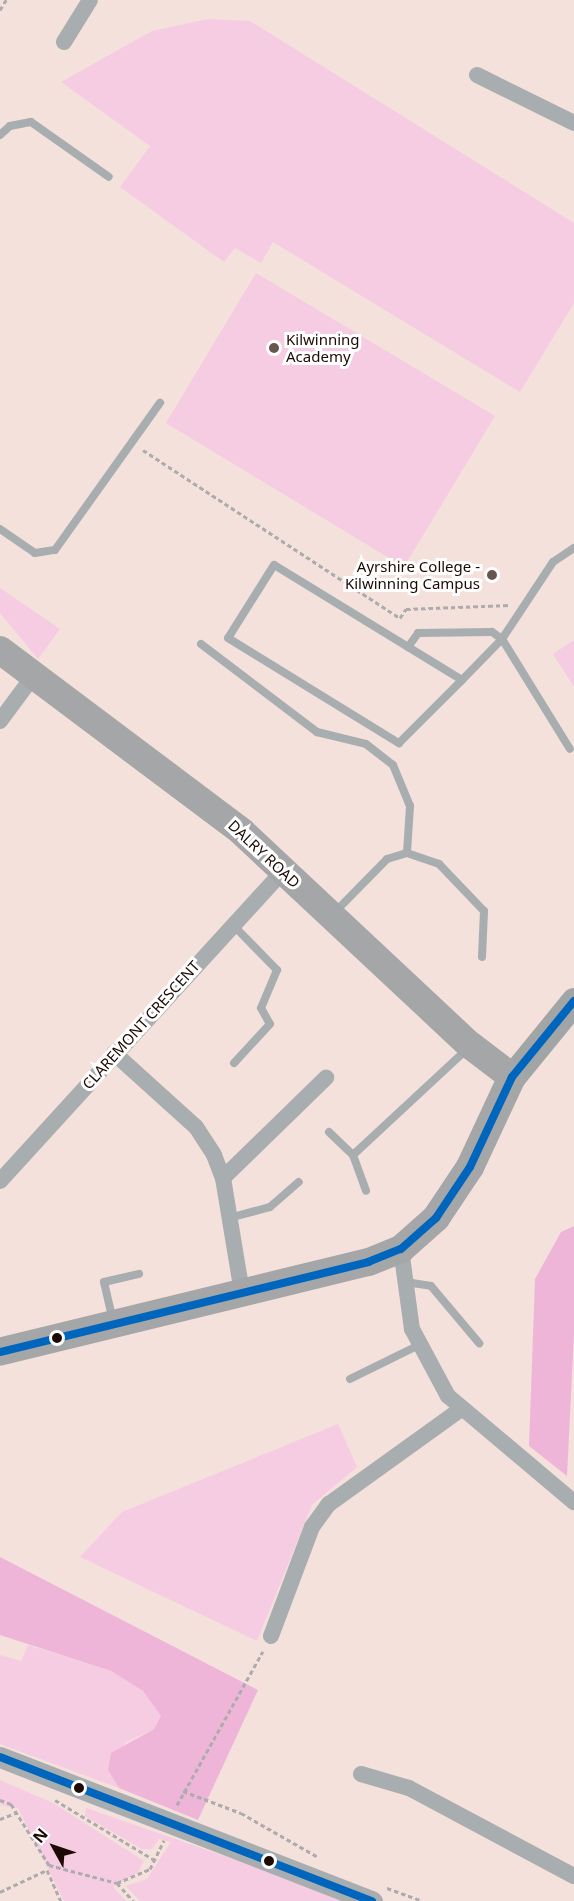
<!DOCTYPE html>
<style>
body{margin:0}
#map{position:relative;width:574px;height:1901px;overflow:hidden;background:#f4e1dc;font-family:"Noto Sans",sans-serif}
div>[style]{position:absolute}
.green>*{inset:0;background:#f5cce2}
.forest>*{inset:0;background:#eeb5d9}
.path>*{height:3px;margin-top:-1.5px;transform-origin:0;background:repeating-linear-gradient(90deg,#adabab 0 4.5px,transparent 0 7.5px)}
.service>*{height:8px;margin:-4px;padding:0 4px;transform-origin:4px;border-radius:4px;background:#a8adaf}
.minor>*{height:16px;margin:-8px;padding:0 8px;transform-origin:8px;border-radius:8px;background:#a8adaf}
.tertiary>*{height:21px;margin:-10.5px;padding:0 10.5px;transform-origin:10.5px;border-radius:10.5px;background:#a8adaf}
.primary>*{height:27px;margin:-13.5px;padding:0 13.5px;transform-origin:13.5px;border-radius:13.5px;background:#a1a5a6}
.trunk>*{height:28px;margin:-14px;padding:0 14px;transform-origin:14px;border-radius:14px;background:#a4a6a8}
.bus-1>*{height:8px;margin:-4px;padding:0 4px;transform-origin:4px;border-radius:4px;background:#0065bd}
.dots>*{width:16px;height:16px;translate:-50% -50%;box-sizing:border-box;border:3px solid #fff;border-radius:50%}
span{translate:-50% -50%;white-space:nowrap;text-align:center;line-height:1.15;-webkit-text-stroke:6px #fff;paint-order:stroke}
.poi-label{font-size:15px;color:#1d0a05}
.left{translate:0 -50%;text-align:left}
.right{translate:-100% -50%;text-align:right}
.street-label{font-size:15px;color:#1d0a05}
.north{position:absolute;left:24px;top:1817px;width:60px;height:60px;-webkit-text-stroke:4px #fff;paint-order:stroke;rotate:310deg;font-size:16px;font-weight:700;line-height:24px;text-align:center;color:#1d0a05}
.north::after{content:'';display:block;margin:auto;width:21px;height:27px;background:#1d0a05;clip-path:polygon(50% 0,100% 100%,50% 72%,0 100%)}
</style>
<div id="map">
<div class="green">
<div style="clip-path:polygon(208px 19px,250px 21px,574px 223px,574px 303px,520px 392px,273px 242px,261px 263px,235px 248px,224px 262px,120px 187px,150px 146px,61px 82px,152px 31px)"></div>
<div style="clip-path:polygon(256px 273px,495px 416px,404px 567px,166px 423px)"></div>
<div style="clip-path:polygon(0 588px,60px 629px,38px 659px,0 613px)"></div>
<div style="clip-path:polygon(574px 640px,574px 687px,553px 654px)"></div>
<div style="clip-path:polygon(338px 1424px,357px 1467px,312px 1505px,257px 1641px,80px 1557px,122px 1512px)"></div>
<div style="clip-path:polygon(28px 1645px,111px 1671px,143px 1691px,161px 1716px,154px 1729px,126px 1742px,108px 1770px,119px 1788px,0 1744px,0 1655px,21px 1661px)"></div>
<div style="clip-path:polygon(0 1780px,53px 1803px,144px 1861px,138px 1872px,113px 1887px,126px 1901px,64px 1901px,18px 1808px,0 1805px)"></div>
<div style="clip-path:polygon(86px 1808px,250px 1865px,343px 1901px,140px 1901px,126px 1886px,147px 1879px,171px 1842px,159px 1839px,152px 1849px,142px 1849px,85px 1816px)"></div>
</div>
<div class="forest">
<div style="clip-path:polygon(574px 1226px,574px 1334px,567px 1476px,529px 1446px,535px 1279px,561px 1232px)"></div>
<div style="clip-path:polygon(0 1557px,258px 1690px,198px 1820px,119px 1788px,108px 1770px,111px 1753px,154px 1729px,161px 1716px,143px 1691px,111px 1671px,0 1635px)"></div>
</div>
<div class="path">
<div style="left:0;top:10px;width:12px;rotate:-59deg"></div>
<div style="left:143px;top:450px;width:307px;rotate:33.2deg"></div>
<div style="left:400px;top:618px;width:11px;rotate:-56deg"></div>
<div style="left:406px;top:609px;width:105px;rotate:-2.2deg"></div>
<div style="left:183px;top:1791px;width:62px;rotate:20.8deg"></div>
<div style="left:241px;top:1813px;width:89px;rotate:29.7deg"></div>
<div style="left:0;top:1800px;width:12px;rotate:20deg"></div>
<div style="left:11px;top:1804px;width:72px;rotate:58.1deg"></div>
<div style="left:49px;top:1865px;width:70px;rotate:14.8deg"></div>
<div style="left:117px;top:1883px;width:36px;rotate:-23deg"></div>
<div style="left:150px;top:1869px;width:32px;rotate:-64deg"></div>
<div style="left:55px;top:1800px;width:118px;rotate:31.1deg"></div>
<div style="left:177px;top:1805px;width:176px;rotate:-60.8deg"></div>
<div style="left:0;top:1819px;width:17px;rotate:-21deg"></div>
<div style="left:117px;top:1883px;width:24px;rotate:48deg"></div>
<div style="left:387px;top:1888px;width:37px;rotate:20deg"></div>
<div style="left:0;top:1892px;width:52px;rotate:-25.1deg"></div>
<div style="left:47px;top:1870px;width:34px;rotate:66deg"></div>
</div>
<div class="service">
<div style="left:0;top:135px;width:13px;rotate:-42deg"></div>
<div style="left:10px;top:126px;width:21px;rotate:-11deg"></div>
<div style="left:31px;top:122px;width:95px;rotate:35.2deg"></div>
<div style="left:0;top:529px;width:42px;rotate:34.4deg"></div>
<div style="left:35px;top:553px;width:20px;rotate:-9deg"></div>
<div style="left:55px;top:550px;width:181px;rotate:-54.5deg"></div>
<div style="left:201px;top:644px;width:146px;rotate:37.2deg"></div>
<div style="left:317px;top:732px;width:50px;rotate:13.8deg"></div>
<div style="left:366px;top:744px;width:34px;rotate:38deg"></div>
<div style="left:393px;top:765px;width:44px;rotate:67.5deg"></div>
<div style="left:410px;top:806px;width:47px;rotate:93.7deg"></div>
<div style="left:408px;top:647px;width:17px;rotate:-54deg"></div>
<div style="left:418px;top:633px;width:74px;rotate:-0.8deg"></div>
<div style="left:492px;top:632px;width:12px;rotate:35deg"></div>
<div style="left:502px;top:639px;width:129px;rotate:58.3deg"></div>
<div style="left:462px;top:680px;width:220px;rotate:-148.5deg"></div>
<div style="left:274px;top:565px;width:86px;rotate:122.2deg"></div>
<div style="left:228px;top:638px;width:201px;rotate:31.6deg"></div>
<div style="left:399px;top:743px;width:89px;rotate:-45deg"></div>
<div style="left:462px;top:680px;width:57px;rotate:-45.7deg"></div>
<div style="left:502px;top:639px;width:92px;rotate:-56.5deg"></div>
<div style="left:553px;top:562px;width:25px;rotate:-34deg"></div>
<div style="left:335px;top:912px;width:74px;rotate:-45.5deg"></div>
<div style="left:387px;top:859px;width:21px;rotate:-17deg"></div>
<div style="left:407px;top:853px;width:34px;rotate:19deg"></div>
<div style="left:439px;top:864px;width:65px;rotate:46.2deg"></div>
<div style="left:484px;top:911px;width:46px;rotate:92.5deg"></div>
<div style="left:233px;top:925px;width:63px;rotate:45.6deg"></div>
<div style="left:277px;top:970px;width:41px;rotate:112.8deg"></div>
<div style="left:261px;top:1008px;width:18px;rotate:61deg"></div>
<div style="left:270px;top:1024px;width:53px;rotate:132.7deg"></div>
<div style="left:329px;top:1132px;width:33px;rotate:44deg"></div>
<div style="left:353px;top:1155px;width:38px;rotate:70deg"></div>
<div style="left:353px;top:1155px;width:156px;rotate:-42.9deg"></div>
<div style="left:229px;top:1218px;width:42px;rotate:-15deg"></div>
<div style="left:270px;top:1207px;width:38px;rotate:-41deg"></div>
<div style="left:406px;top:1282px;width:25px;rotate:9deg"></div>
<div style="left:431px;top:1286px;width:75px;rotate:49.9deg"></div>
<div style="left:113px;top:1321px;width:40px;rotate:-103deg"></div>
<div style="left:104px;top:1282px;width:36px;rotate:-13deg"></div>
<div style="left:350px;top:1379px;width:77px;rotate:-26.2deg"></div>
</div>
<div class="minor">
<div style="left:64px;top:42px;width:49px;rotate:-58.2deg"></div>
<div style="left:477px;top:75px;width:108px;rotate:26.3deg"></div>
<div style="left:0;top:721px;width:57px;rotate:-53.5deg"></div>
<div style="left:114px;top:1053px;width:110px;rotate:42.1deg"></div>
<div style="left:196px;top:1127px;width:33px;rotate:57deg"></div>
<div style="left:214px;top:1155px;width:25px;rotate:69deg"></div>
<div style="left:223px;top:1178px;width:117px;rotate:80.6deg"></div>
<div style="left:223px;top:1178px;width:144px;rotate:-44.2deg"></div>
<div style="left:0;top:1181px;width:420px;rotate:-47.6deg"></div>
<div style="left:401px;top:1249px;width:81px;rotate:82.2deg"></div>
<div style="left:412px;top:1329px;width:76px;rotate:61.8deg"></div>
<div style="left:448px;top:1396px;width:165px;rotate:40.1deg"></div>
<div style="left:271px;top:1636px;width:116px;rotate:-69.4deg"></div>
<div style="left:312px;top:1527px;width:29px;rotate:-54deg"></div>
<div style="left:329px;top:1504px;width:161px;rotate:-35.7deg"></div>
<div style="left:361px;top:1774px;width:50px;rotate:16.3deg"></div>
<div style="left:409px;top:1788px;width:187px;rotate:28.1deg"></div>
</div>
<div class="tertiary">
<div style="left:0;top:1757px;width:399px;rotate:21.2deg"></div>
</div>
<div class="primary">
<div style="left:512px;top:1077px;width:98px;rotate:-50.8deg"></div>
</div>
<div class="trunk">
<div style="left:0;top:650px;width:303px;rotate:36.9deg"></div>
<div style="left:242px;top:832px;width:312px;rotate:43.1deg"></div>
<div style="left:470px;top:1045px;width:53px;rotate:37.3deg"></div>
<div style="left:512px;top:1077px;width:99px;rotate:115deg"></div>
<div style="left:470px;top:1167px;width:61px;rotate:123.7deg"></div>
<div style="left:436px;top:1218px;width:47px;rotate:138.5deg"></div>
<div style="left:401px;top:1249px;width:35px;rotate:158deg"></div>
<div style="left:368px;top:1262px;width:379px;rotate:166.3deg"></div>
</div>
<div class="bus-1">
<div style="left:0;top:1352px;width:379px;rotate:-13.7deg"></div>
<div style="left:368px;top:1262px;width:35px;rotate:-22deg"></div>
<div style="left:401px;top:1249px;width:47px;rotate:-41.5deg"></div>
<div style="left:436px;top:1218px;width:61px;rotate:-56.3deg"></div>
<div style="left:470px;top:1167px;width:99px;rotate:-65deg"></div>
<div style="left:512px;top:1077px;width:98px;rotate:-50.8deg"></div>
<div style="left:0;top:1757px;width:399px;rotate:21.2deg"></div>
</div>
<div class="dots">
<div style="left:274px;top:348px;background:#685550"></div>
<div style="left:492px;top:575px;background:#685550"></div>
<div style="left:57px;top:1338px;background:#1d0a05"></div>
<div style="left:79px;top:1788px;background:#1d0a05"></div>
<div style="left:269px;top:1861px;background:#1d0a05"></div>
</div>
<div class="poi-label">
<span class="left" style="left:286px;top:348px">Kilwinning<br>Academy</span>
<span class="right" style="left:480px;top:575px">Ayrshire College -<br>Kilwinning Campus</span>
</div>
<div class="street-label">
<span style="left:264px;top:854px;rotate:43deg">DALRY ROAD</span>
<span style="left:141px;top:1025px;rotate:-48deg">CLAREMONT CRESCENT</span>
</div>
<div class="north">N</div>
</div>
